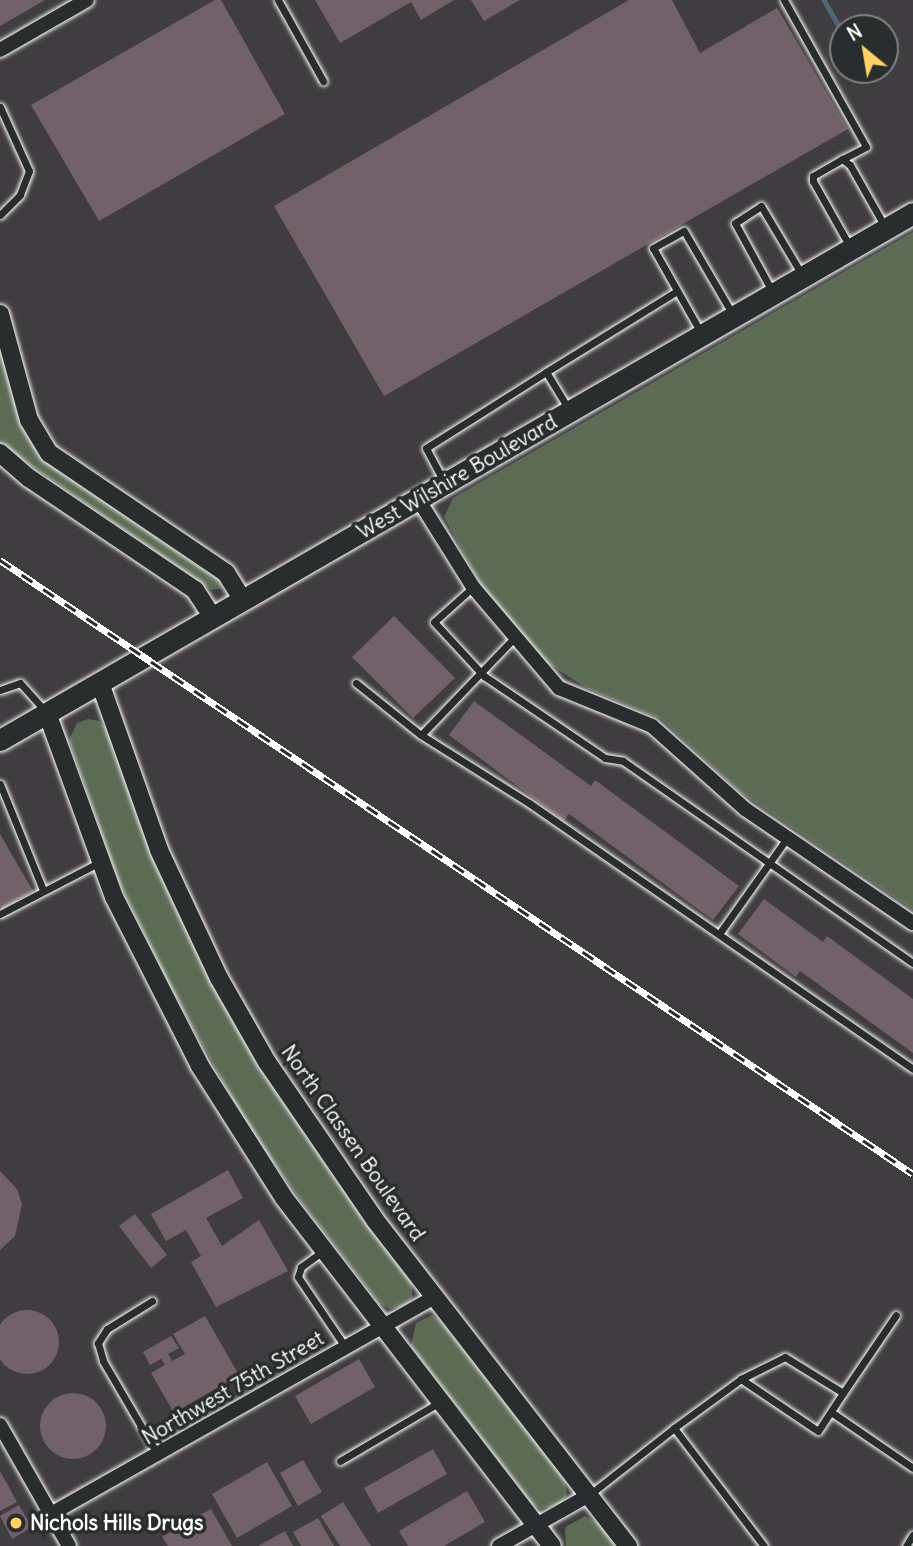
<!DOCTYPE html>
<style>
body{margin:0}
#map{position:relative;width:913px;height:1546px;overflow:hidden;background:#403d40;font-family:Delius,sans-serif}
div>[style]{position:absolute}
.green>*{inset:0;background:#5b6b54}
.stream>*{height:4.5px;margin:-2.25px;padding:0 2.25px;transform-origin:2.25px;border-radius:2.25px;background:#4f6674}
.building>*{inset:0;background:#736169}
.round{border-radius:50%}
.roads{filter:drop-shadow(0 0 2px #fff) drop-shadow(0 0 2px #fff)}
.service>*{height:7px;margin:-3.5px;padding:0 3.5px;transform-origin:3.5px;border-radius:3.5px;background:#2a2d2e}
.minor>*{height:14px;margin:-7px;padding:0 7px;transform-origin:7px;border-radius:7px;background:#2a2d2e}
.tertiary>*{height:18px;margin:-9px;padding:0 9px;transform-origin:9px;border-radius:9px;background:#2a2d2e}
.secondary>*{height:21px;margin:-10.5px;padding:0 10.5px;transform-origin:10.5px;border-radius:10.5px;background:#2a2d2e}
.rail>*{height:7px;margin-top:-3.5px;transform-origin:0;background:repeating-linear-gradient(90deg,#2a2d2e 0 13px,#fff 0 26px);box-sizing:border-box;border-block:2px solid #fff}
.dots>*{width:19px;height:19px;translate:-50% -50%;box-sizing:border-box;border:4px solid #2a2d2e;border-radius:50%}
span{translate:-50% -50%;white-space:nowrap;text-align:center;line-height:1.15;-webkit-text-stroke:7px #2a2d2e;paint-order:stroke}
.street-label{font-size:21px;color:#fff}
.poi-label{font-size:21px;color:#fff;font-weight:700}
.left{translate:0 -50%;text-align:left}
.north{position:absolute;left:829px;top:14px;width:70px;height:70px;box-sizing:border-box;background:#2a2d2e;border:2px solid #7f8182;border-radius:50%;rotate:330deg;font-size:19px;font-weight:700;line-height:28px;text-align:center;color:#fff}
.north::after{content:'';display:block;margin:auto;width:24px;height:32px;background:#ffd166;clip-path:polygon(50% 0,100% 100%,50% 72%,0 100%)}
</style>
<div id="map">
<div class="green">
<div style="clip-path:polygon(913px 232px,913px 910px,740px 792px,661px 719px,588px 689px,543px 660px,491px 603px,444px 517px,453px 498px)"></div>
<div style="clip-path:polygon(0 342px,23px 425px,45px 462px,219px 580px,222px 588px,212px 590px,0 444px)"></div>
<div style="clip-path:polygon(88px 719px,99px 721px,107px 729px,143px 830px,266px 1073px,335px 1179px,412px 1278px,412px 1299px,406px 1306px,390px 1309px,380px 1304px,303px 1204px,249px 1128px,173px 992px,118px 880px,69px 740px,77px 723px)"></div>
<div style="clip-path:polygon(432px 1315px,441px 1321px,565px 1479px,567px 1496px,560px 1504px,541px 1509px,532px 1504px,411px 1346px,416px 1323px)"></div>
<div style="clip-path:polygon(585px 1516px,602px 1525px,618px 1546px,566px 1546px,565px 1527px)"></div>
</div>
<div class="stream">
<div style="left:824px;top:0;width:38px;rotate:60deg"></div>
</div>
<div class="building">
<div style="clip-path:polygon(0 0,45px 0,0 26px)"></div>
<div style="clip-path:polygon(215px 0,221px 0,285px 114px,99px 221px,31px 105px)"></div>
<div style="clip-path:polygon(315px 0,454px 0,421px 20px,411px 2px,340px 43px)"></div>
<div style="clip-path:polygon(471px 0,520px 0,484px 21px)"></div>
<div style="clip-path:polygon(629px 0,672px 0,700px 53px,777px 8px,848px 129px,384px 396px,274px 206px)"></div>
<div style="clip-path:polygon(394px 616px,455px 678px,413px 718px,352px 657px)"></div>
<div style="clip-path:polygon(474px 701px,591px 786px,595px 780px,739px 886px,713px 920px,569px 814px,564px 821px,449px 735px)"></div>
<div style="clip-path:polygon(0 834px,33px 891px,2px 909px,0 905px)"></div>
<div style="clip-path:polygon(764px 899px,823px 942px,827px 936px,913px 999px,913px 1053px,800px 971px,796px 977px,738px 934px)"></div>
<div style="clip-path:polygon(228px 1170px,243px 1198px,206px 1218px,222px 1246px,259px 1220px,288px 1271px,216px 1307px,191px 1262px,201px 1256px,186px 1230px,166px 1241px,151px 1214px)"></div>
<div style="clip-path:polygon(0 1171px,17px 1189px,22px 1204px,15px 1236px,0 1250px)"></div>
<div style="clip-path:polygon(135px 1214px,167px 1255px,151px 1268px,119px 1226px)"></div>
<div class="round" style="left:-5px;top:1310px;width:64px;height:64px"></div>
<div style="clip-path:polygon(205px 1316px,239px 1375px,174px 1413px,151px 1373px,165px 1365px,161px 1359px,150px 1365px,143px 1352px,171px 1336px,179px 1348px,168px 1354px,172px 1361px,185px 1354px,173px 1334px)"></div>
<div style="clip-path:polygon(359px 1359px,375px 1387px,311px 1424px,295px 1396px)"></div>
<div class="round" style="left:40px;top:1393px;width:66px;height:66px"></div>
<div style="clip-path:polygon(433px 1449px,447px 1474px,378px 1513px,364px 1488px)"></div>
<div style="clip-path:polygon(303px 1460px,322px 1492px,298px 1506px,280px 1473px)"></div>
<div style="clip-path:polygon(267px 1462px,292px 1506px,237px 1538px,212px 1494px)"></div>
<div style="clip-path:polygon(0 1471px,17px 1502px,0 1511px)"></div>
<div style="clip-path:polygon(467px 1491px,485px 1522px,444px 1546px,408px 1546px,399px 1531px)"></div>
<div style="clip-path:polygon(343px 1502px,371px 1546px,340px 1546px,321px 1516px)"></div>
<div style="clip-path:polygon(19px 1505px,32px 1527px,12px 1539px,0 1516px)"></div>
<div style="clip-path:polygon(211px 1509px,232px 1546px,168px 1546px,162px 1537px)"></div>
<div style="clip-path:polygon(318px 1518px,334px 1546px,301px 1546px,293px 1532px)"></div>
<div style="clip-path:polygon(285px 1531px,293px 1546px,258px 1546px)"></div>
</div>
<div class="roads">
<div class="service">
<div style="left:278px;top:0;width:93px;rotate:60.9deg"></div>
<div style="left:784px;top:0;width:168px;rotate:60.8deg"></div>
<div style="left:866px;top:147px;width:27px;rotate:153deg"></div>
<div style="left:0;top:107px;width:70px;rotate:65.6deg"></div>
<div style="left:29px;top:171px;width:26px;rotate:111deg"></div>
<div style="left:20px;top:195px;width:28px;rotate:135deg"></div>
<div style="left:849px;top:245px;width:73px;rotate:-119.4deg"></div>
<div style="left:813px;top:181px;width:5px;rotate:-90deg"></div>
<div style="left:813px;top:176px;width:34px;rotate:-30deg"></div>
<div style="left:842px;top:159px;width:10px;rotate:37deg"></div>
<div style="left:850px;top:165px;width:69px;rotate:60.5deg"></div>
<div style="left:772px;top:291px;width:77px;rotate:-118.6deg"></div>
<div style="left:735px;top:223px;width:31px;rotate:-33deg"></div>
<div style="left:761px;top:206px;width:78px;rotate:59.2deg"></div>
<div style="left:700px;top:331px;width:95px;rotate:-119.5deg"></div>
<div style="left:653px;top:248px;width:35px;rotate:-29deg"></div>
<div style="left:684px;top:231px;width:95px;rotate:59.7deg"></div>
<div style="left:568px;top:408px;width:42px;rotate:-121.4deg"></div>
<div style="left:546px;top:372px;width:154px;rotate:-31.7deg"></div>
<div style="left:444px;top:482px;width:38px;rotate:-118deg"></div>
<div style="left:426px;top:448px;width:142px;rotate:-32.3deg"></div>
<div style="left:473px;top:587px;width:52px;rotate:138.1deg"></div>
<div style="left:434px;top:622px;width:74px;rotate:47.2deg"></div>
<div style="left:484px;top:676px;width:146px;rotate:34.1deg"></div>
<div style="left:605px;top:758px;width:18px;rotate:9deg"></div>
<div style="left:623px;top:761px;width:353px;rotate:34.9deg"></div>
<div style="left:514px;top:638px;width:134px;rotate:133.8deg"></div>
<div style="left:421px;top:735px;width:128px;rotate:32.2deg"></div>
<div style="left:529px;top:803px;width:467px;rotate:34.7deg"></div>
<div style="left:356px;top:683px;width:83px;rotate:38.7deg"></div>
<div style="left:0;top:690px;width:21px;rotate:-19deg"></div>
<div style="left:20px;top:683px;width:38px;rotate:48deg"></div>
<div style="left:0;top:784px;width:114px;rotate:67.9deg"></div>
<div style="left:0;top:914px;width:113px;rotate:-27.5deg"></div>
<div style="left:719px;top:934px;width:118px;rotate:-54.7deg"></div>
<div style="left:323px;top:1251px;width:27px;rotate:144deg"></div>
<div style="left:301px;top:1267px;width:10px;rotate:107deg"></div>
<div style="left:298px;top:1277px;width:86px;rotate:55.9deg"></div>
<div style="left:152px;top:1301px;width:53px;rotate:148.1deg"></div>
<div style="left:107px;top:1329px;width:17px;rotate:123deg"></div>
<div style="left:98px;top:1343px;width:19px;rotate:74deg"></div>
<div style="left:103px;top:1361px;width:109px;rotate:59.7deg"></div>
<div style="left:843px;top:1393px;width:94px;rotate:-55.8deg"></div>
<div style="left:831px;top:1412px;width:99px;rotate:34.3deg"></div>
<div style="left:674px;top:1428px;width:83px;rotate:-36.2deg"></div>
<div style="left:741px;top:1379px;width:49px;rotate:-26.6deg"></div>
<div style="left:785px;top:1357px;width:68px;rotate:31.8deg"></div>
<div style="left:843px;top:1393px;width:45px;rotate:123.3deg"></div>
<div style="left:818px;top:1431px;width:93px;rotate:-146deg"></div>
<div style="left:340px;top:1461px;width:116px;rotate:-30.5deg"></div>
<div style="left:589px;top:1495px;width:108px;rotate:-38.2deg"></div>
<div style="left:674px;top:1428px;width:148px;rotate:52.7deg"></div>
<div style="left:906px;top:1546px;width:13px;rotate:-58deg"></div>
</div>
<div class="minor">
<div style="left:0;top:50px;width:100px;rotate:-29.9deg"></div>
<div style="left:418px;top:499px;width:104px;rotate:58deg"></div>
<div style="left:473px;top:587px;width:133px;rotate:49.6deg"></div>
<div style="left:559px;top:688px;width:100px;rotate:22.2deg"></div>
<div style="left:652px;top:726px;width:125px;rotate:41.7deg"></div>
<div style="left:745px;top:809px;width:203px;rotate:34.2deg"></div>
<div style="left:0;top:1425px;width:139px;rotate:60.3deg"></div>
<div style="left:51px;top:1514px;width:441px;rotate:-29.5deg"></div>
<div style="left:499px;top:1546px;width:103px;rotate:-29.5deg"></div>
</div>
<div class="tertiary">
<div style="left:0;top:314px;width:110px;rotate:74.7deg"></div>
<div style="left:29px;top:420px;width:39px;rotate:59deg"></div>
<div style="left:49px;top:453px;width:214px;rotate:34.1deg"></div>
<div style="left:226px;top:573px;width:32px;rotate:58deg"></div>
<div style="left:0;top:453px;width:38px;rotate:41deg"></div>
<div style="left:29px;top:478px;width:200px;rotate:34deg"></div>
<div style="left:195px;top:590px;width:33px;rotate:57deg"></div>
<div style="left:100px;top:683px;width:177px;rotate:70.5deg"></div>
<div style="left:159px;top:850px;width:141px;rotate:64.9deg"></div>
<div style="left:219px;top:978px;width:97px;rotate:60.3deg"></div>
<div style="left:267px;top:1062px;width:191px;rotate:55.6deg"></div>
<div style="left:375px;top:1220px;width:413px;rotate:52.2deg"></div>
<div style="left:47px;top:713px;width:196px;rotate:70deg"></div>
<div style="left:114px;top:897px;width:190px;rotate:63deg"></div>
<div style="left:200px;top:1066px;width:156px;rotate:57.5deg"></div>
<div style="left:284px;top:1198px;width:439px;rotate:52.4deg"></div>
</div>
<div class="secondary">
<div style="left:0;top:740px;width:1054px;rotate:-29.99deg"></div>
</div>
</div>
<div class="rail">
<div style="left:0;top:560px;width:1100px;rotate:33.92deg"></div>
</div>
<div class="dots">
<div style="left:16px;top:1523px;background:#ffd166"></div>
</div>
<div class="street-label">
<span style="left:457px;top:477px;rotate:-30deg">West Wilshire Boulevard</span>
<span style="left:353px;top:1143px;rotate:55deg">North Classen Boulevard</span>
<span style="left:233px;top:1388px;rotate:-30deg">Northwest 75th Street</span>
</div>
<div class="poi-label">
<span class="left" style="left:30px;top:1523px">Nichols Hills Drugs</span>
</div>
<div class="north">N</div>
</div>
